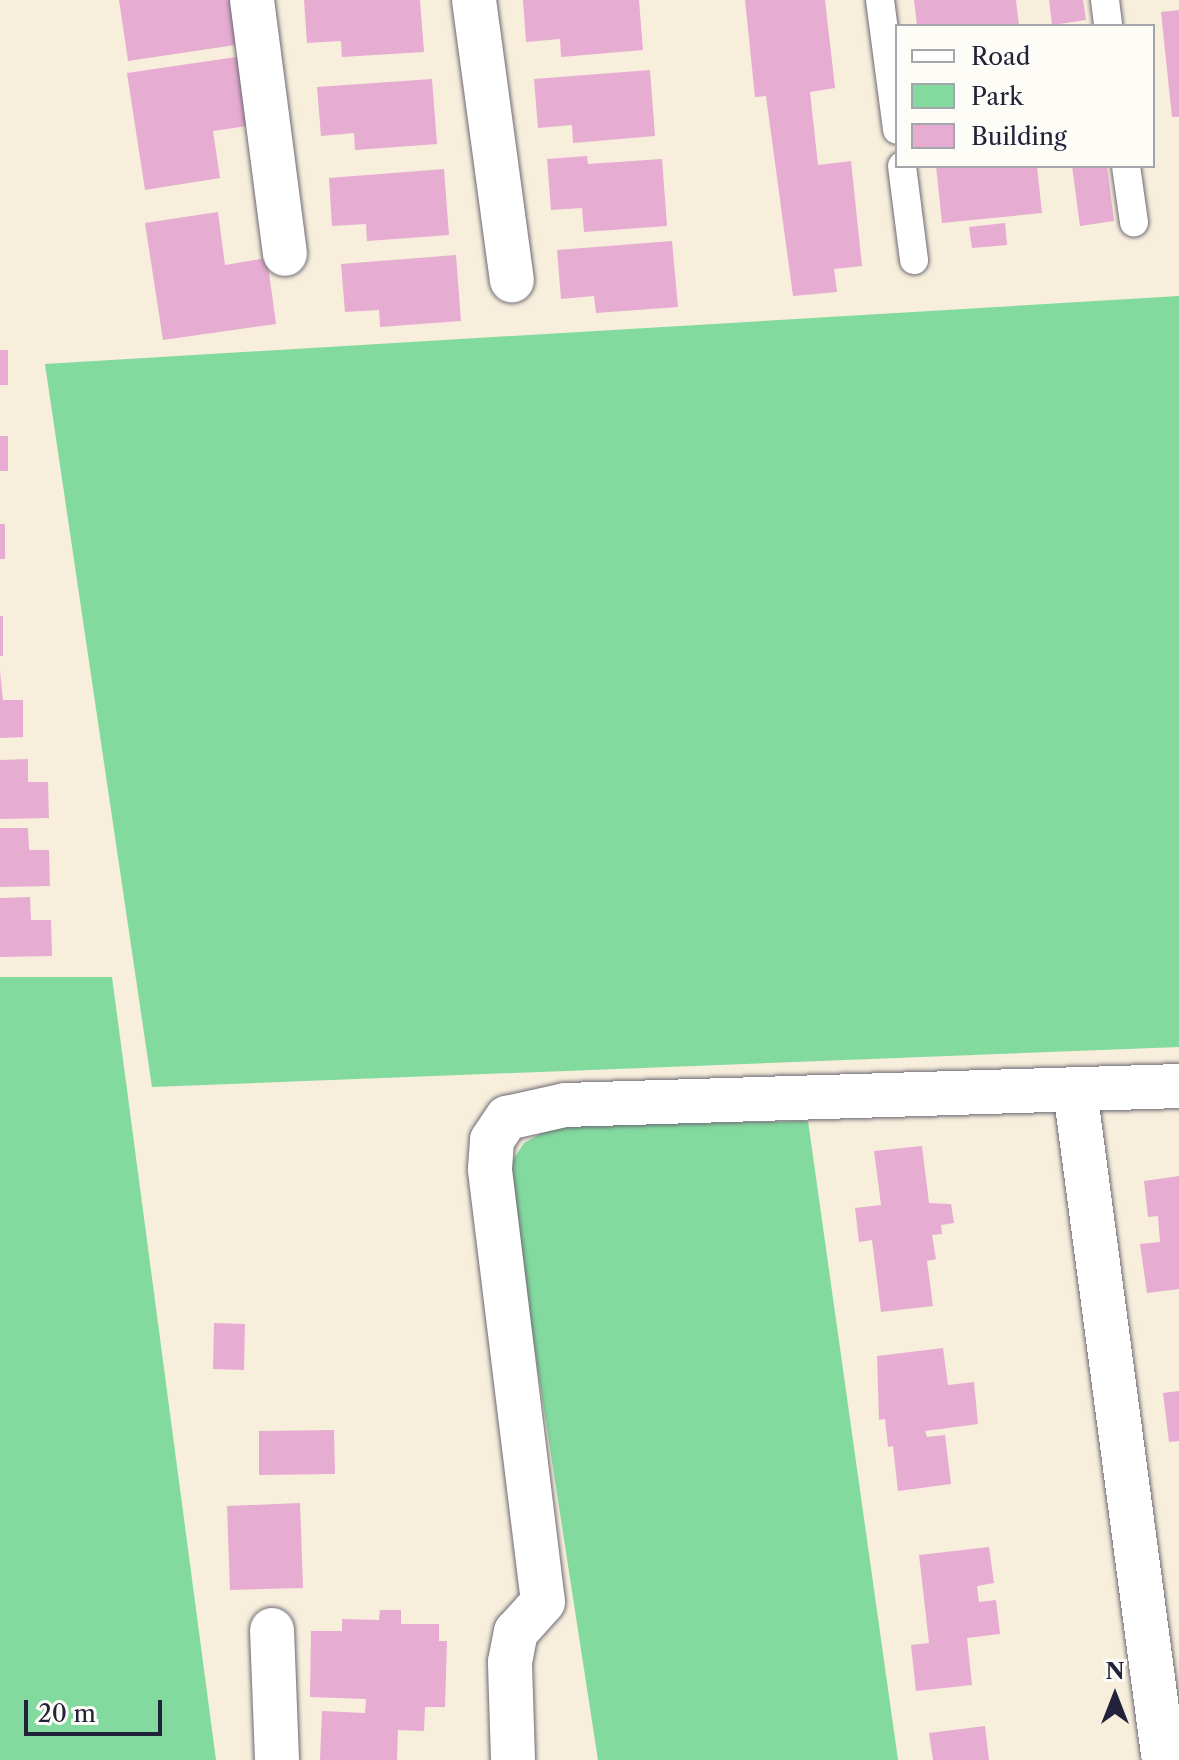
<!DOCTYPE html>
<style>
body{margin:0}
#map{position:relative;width:1179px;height:1760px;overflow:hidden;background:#f7eedc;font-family:"Libre Caslon Text",serif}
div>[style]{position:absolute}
.green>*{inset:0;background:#82da9f}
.building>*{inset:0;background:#e7acd1}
.roads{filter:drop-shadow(0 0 2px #6d6973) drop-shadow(0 0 2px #6d6973)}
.service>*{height:28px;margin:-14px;padding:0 14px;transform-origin:14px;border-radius:14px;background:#fff}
.minor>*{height:44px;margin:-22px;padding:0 22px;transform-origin:22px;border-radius:22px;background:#fff}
span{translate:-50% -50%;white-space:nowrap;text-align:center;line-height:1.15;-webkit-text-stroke:8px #fdfcf7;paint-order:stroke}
.legend{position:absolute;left:895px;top:24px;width:260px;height:144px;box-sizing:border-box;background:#fdfcf7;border:2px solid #a5a5ac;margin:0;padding:10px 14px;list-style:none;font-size:24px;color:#22223b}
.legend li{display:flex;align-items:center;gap:16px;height:40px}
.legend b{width:40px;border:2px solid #a5a5ac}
.north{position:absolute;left:1075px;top:1656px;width:80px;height:80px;-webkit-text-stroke:6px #fdfcf7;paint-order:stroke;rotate:0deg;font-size:22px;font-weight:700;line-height:32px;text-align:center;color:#22223b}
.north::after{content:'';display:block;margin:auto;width:28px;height:36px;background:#22223b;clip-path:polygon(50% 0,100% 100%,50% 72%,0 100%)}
.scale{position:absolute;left:24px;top:1700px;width:138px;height:36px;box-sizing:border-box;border:4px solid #22223b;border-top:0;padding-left:10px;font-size:24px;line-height:28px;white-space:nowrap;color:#22223b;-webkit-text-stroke:6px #fdfcf7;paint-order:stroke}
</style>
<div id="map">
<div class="green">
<div style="clip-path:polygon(1179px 296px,1179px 1047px,152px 1087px,45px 364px)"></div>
<div style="clip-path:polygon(0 977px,112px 977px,216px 1760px,0 1760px)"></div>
<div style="clip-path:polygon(808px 1121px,898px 1760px,598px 1760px,507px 1169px,524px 1143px,554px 1126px)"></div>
</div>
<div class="building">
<div style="clip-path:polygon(119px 0,235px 0,242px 44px,128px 61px)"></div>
<div style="clip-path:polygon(304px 0,420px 0,424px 52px,342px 57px,341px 41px,307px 43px)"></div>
<div style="clip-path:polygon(523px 0,639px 0,643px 50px,561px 57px,560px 39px,526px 42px)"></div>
<div style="clip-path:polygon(745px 0,825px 0,835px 88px,810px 92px,818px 165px,851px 161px,862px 266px,834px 269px,837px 292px,793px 296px,766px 96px,755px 97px)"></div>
<div style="clip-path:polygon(914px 0,1016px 0,1019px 26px,917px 26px)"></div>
<div style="clip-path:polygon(1049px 0,1083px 0,1086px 20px,1052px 25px)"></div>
<div style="clip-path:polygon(1179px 10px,1179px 117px,1172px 117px,1161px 12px)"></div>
<div style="clip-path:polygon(243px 56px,254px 125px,213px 131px,220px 178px,145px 190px,127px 73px)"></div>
<div style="clip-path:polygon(650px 70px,655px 136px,573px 143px,572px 125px,538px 128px,534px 79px)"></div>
<div style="clip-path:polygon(432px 79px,437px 144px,355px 150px,354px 133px,321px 136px,317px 87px)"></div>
<div style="clip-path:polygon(587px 156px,588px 164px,662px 159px,667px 226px,584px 232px,582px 208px,551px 210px,547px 159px)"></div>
<div style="clip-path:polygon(936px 166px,1037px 166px,1042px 213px,942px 223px)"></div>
<div style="clip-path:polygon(1072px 166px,1107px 166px,1114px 221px,1080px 226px)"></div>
<div style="clip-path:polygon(444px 169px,449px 235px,367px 241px,366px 224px,332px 226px,329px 178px)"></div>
<div style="clip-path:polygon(218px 212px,225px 265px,267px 258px,276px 324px,163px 340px,145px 223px)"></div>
<div style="clip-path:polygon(1005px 223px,1007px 245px,972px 248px,969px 227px)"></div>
<div style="clip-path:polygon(672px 241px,678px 307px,596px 313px,594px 296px,561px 299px,557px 250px)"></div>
<div style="clip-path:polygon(456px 255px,461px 321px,380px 327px,379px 310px,345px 312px,341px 264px)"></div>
<div style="clip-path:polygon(0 350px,8px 350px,8px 385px,0 385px)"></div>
<div style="clip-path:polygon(0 436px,8px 436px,8px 471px,0 471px)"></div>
<div style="clip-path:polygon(0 524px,5px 524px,5px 559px,0 559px)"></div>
<div style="clip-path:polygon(0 616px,3px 616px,3px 656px,0 656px)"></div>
<div style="clip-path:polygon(0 671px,3px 700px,23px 700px,23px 737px,0 738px)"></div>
<div style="clip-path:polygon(28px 759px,28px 782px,48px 782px,49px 818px,0 819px,0 760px)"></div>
<div style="clip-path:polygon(0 828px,28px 828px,29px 850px,49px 850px,50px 886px,0 887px)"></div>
<div style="clip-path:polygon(30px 897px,31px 920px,51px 920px,52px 956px,0 957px,0 898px)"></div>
<div style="clip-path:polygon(922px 1146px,929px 1203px,951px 1204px,954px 1223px,941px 1225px,942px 1234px,932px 1235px,936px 1259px,927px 1261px,933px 1306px,881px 1312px,872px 1240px,859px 1242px,855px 1208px,881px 1205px,874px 1151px)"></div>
<div style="clip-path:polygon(1179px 1176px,1179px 1289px,1147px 1293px,1140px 1244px,1160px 1242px,1158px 1216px,1148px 1217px,1144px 1181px)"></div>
<div style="clip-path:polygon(214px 1323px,245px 1324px,244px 1370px,213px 1369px)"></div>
<div style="clip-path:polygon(943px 1348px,948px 1385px,974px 1382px,978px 1424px,925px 1431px,927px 1437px,945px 1435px,951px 1484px,898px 1491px,893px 1446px,888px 1447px,885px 1419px,879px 1420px,877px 1356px)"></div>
<div style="clip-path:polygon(1179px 1391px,1179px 1441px,1169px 1442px,1163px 1393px)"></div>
<div style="clip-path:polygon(334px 1430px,335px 1474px,259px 1475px,259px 1431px)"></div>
<div style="clip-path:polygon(300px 1503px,303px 1588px,230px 1590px,227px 1506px)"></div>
<div style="clip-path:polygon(989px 1547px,994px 1583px,977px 1586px,979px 1602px,996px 1600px,1000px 1634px,967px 1638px,972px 1685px,916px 1691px,911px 1645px,929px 1643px,919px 1555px)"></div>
<div style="clip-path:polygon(380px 1610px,401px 1610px,401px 1624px,439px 1624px,439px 1641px,447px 1641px,445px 1707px,425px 1707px,424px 1731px,398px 1730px,397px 1760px,320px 1760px,322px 1711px,365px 1713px,366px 1699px,310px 1697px,311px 1631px,342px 1631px,342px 1619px,379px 1620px)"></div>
<div style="clip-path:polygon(985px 1726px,989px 1760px,933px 1760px,929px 1733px)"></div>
</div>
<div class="roads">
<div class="service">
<div style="left:880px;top:0;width:131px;rotate:82.5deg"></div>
<div style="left:1105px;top:0;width:26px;rotate:83deg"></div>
<div style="left:902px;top:166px;width:95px;rotate:82.7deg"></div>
<div style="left:1126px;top:166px;width:57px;rotate:81.9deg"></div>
</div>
<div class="minor">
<div style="left:252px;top:0;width:256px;rotate:82.6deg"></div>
<div style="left:474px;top:0;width:283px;rotate:82.3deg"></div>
<div style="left:1075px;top:1090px;width:670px;rotate:82.45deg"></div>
<div style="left:272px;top:1630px;width:130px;rotate:87.8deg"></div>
<div style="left:513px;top:1760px;width:98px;rotate:-91.8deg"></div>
<div style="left:510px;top:1662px;width:31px;rotate:-79deg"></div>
<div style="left:516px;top:1632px;width:40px;rotate:-48deg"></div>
<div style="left:543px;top:1602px;width:436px;rotate:-97deg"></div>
<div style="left:490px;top:1169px;width:29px;rotate:-86deg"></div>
<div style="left:492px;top:1140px;width:27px;rotate:-56deg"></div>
<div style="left:507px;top:1118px;width:59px;rotate:-12.6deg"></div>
<div style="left:565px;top:1105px;width:614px;rotate:-1.77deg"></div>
</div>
</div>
<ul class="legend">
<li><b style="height:10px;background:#fff"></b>Road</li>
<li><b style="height:22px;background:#82da9f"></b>Park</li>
<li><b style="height:22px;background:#e7acd1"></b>Building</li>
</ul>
<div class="north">N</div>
<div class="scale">20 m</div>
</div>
